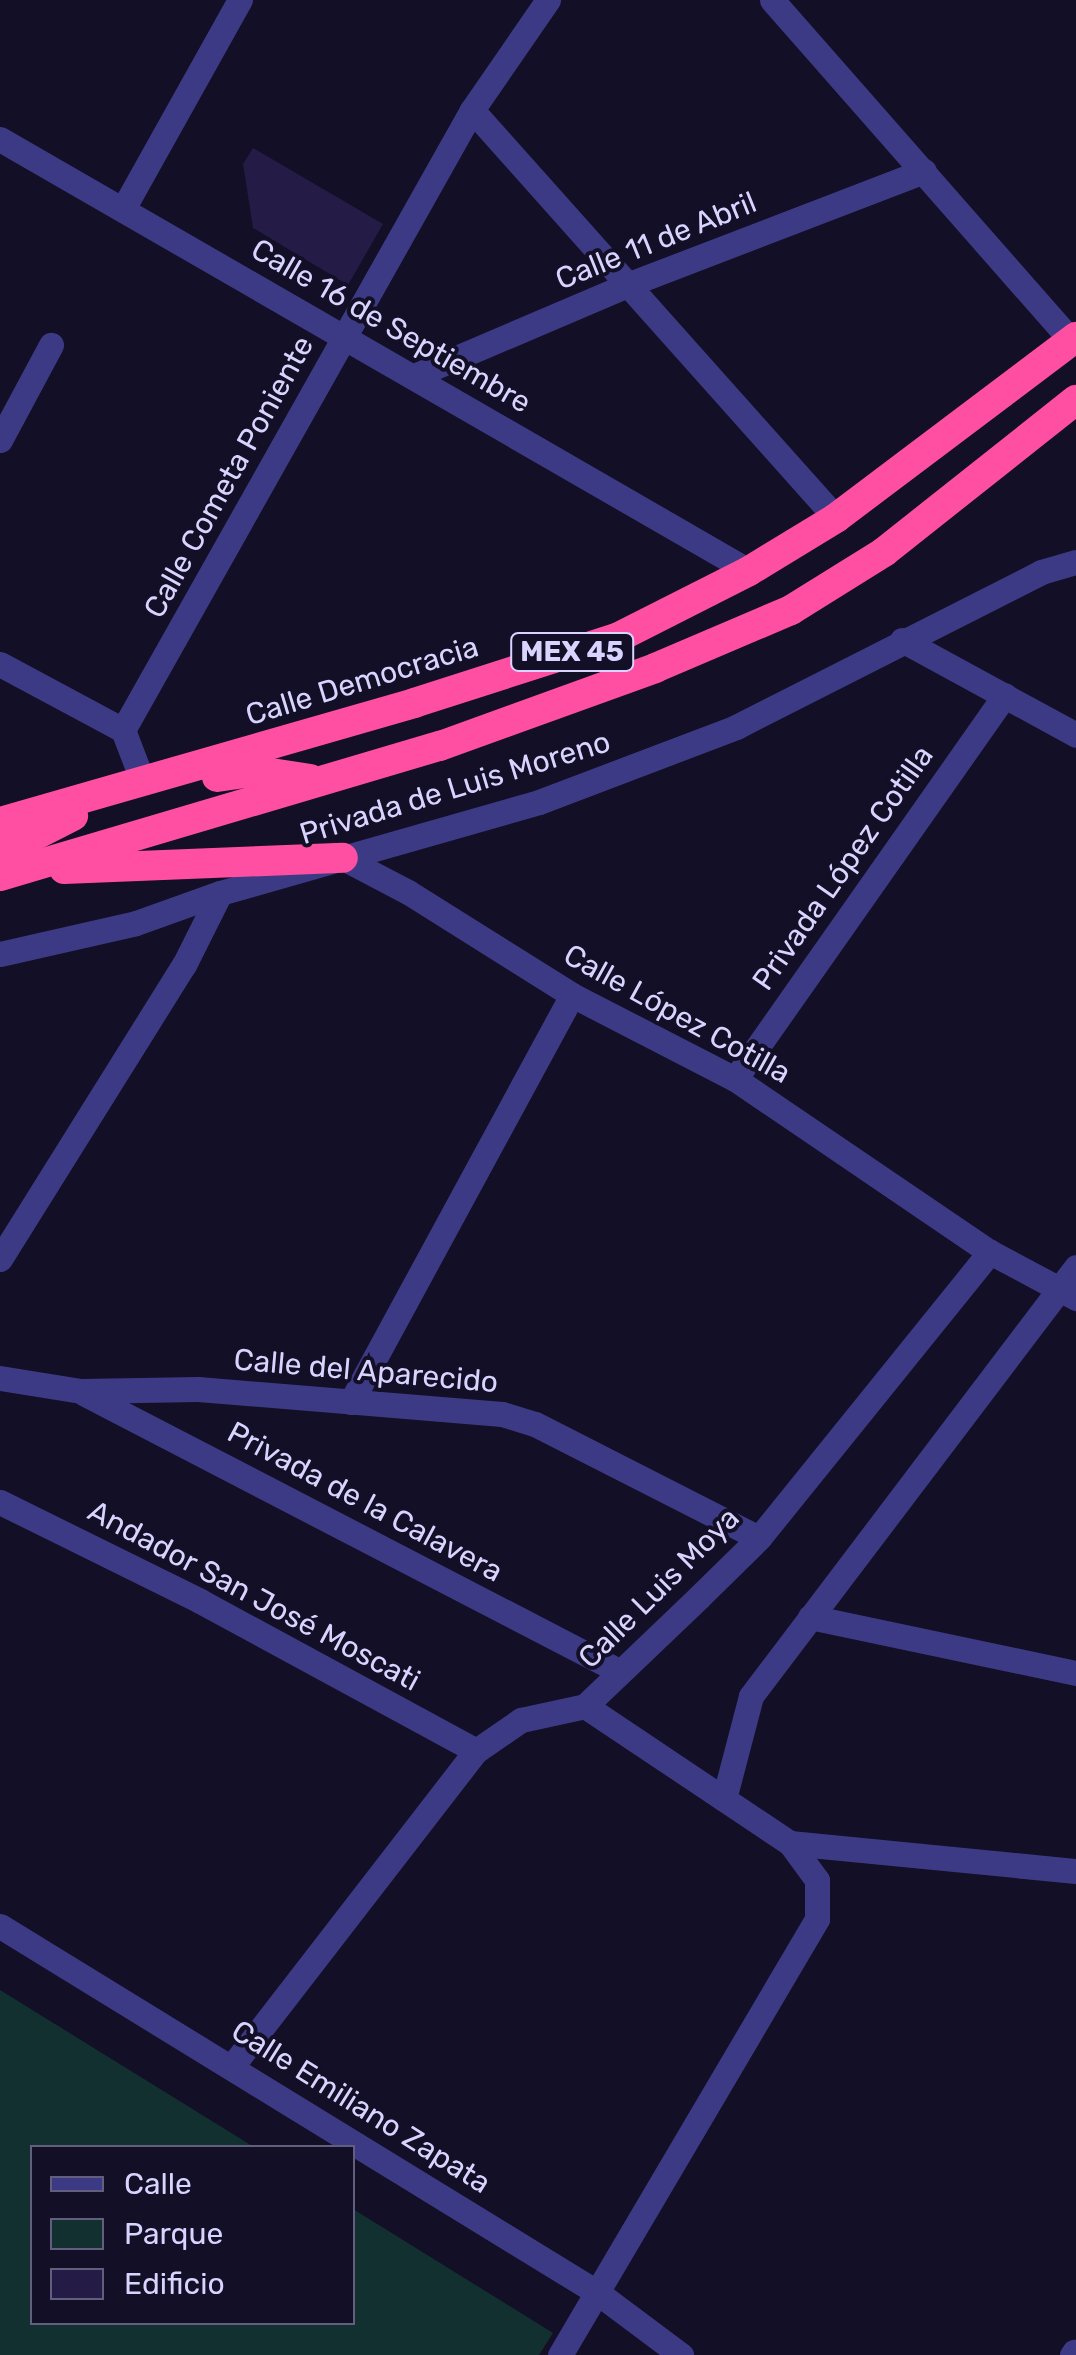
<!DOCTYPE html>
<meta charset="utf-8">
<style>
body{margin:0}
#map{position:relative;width:1076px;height:2355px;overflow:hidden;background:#130f26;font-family:Rubik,sans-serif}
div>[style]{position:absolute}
.green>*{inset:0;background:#12302f}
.building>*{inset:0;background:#241b47}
.minor>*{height:25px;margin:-12.5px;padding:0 12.5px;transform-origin:12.5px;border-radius:12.5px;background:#3d3a85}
.highway>*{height:30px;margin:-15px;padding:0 15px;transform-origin:15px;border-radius:15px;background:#ff4fa3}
span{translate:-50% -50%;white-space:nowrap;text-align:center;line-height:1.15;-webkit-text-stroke:8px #130f26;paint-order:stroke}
.shield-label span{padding:2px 8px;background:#130f26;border:2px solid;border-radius:8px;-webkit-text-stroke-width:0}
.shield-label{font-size:28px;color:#d9d4ff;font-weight:700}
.street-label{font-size:30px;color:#d9d4ff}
.legend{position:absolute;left:30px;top:2145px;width:325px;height:180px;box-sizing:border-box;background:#130f26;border:2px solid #625e7d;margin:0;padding:12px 18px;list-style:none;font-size:30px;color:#d9d4ff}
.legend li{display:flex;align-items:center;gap:20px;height:50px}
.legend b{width:50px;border:2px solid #625e7d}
</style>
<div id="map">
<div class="green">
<div style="clip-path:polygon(0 1990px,254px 2147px,32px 2148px,32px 2322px,352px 2322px,353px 2209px,553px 2333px,539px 2355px,0 2355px)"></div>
</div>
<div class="building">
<div style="clip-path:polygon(253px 148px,383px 224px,348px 285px,253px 228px,243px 164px)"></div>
</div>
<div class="minor">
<div style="left:772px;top:0;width:454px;rotate:48.7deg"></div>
<div style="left:472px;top:110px;width:547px;rotate:48.26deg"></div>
<div style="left:0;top:139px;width:865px;rotate:29.98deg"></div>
<div style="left:123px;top:209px;width:240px;rotate:-60.8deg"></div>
<div style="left:414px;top:376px;width:232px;rotate:-23.1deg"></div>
<div style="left:627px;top:285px;width:318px;rotate:-21deg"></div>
<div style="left:0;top:440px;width:108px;rotate:-61.8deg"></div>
<div style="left:902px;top:640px;width:198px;rotate:28.6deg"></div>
<div style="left:0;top:664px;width:140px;rotate:28.2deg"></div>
<div style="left:123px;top:730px;width:56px;rotate:69deg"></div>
<div style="left:123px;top:730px;width:711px;rotate:-60.62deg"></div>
<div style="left:472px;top:110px;width:134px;rotate:-55.4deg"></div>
<div style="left:343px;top:858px;width:73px;rotate:27.6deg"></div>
<div style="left:408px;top:892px;width:194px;rotate:32.1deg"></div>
<div style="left:572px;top:995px;width:183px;rotate:27.3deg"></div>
<div style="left:735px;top:1079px;width:308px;rotate:34.2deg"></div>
<div style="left:990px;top:1252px;width:98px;rotate:28.1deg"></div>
<div style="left:0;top:954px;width:139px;rotate:-12.8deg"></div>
<div style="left:136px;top:923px;width:89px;rotate:-19.7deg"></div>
<div style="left:220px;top:893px;width:332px;rotate:-15.9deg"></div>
<div style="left:539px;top:802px;width:211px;rotate:-20.8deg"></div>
<div style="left:736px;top:727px;width:342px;rotate:-26.9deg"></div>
<div style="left:1041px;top:572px;width:36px;rotate:-16deg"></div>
<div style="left:735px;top:1079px;width:469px;rotate:-54.9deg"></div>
<div style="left:0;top:1259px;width:347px;rotate:-58deg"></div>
<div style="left:184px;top:965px;width:80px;rotate:-63.4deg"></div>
<div style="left:0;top:1378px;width:82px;rotate:9.1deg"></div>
<div style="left:81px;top:1391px;width:117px;rotate:-1deg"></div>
<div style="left:198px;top:1389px;width:305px;rotate:4.7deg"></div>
<div style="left:502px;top:1414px;width:34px;rotate:17deg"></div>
<div style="left:535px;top:1424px;width:251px;rotate:27deg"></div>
<div style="left:85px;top:1394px;width:602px;rotate:27.42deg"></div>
<div style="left:351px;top:1402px;width:463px;rotate:-61.5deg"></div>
<div style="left:0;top:1502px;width:223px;rotate:26.3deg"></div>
<div style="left:200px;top:1601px;width:314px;rotate:28.5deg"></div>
<div style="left:810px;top:1617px;width:272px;rotate:11.9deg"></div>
<div style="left:585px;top:1706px;width:247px;rotate:33.8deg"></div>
<div style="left:790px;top:1843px;width:287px;rotate:5.6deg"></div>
<div style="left:724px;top:1799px;width:106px;rotate:-75.3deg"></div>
<div style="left:751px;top:1696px;width:538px;rotate:-52.85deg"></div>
<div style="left:0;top:1926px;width:702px;rotate:31.54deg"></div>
<div style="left:598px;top:2293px;width:104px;rotate:36.8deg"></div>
<div style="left:233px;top:2065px;width:397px;rotate:-52.3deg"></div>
<div style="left:476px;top:1751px;width:55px;rotate:-34.6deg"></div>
<div style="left:521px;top:1720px;width:66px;rotate:-12.3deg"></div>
<div style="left:585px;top:1706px;width:158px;rotate:-43.7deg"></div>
<div style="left:699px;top:1597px;width:84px;rotate:-44.5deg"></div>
<div style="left:759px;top:1538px;width:368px;rotate:-51.1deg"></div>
<div style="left:560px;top:2355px;width:506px;rotate:-59.48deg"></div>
<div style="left:817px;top:1919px;width:39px;rotate:-90deg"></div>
<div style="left:817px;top:1880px;width:46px;rotate:-126.1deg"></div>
<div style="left:1072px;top:2355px;width:4px;rotate:-56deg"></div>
</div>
<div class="highway">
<div style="left:217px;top:777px;width:41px;rotate:-8.3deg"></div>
<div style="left:258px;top:771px;width:53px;rotate:8.7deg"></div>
<div style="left:0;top:822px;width:431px;rotate:-16deg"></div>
<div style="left:414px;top:703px;width:213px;rotate:-17.8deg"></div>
<div style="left:617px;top:638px;width:148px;rotate:-26.9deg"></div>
<div style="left:749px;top:571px;width:102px;rotate:-31.3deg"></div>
<div style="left:836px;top:518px;width:301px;rotate:-37deg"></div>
<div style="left:0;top:853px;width:82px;rotate:-26.9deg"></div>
<div style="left:64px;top:869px;width:279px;rotate:-2.3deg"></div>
<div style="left:0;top:876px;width:459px;rotate:-16.5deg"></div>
<div style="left:440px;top:746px;width:229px;rotate:-19.9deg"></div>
<div style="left:655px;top:668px;width:148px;rotate:-23.1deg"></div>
<div style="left:791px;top:610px;width:110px;rotate:-31.9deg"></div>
<div style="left:884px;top:552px;width:245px;rotate:-38.4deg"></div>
</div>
<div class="shield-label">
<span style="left:572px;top:652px">MEX 45</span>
</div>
<div class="street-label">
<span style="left:656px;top:241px;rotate:-22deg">Calle 11 de Abril</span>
<span style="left:391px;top:326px;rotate:30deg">Calle 16 de Septiembre</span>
<span style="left:229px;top:477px;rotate:-61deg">Calle Cometa Poniente</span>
<span style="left:362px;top:681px;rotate:-17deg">Calle Democracia</span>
<span style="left:455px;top:788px;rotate:-17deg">Privada de Luis Moreno</span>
<span style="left:843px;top:868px;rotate:-55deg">Privada López Cotilla</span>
<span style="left:677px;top:1014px;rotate:29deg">Calle López Cotilla</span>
<span style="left:366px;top:1371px;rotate:5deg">Calle del Aparecido</span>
<span style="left:365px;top:1502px;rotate:28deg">Privada de la Calavera</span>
<span style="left:659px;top:1588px;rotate:-45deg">Calle Luis Moya</span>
<span style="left:254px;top:1596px;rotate:28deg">Andador San José Moscati</span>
<span style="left:361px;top:2107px;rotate:32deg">Calle Emiliano Zapata</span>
</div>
<ul class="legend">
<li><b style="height:12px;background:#3d3a85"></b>Calle</li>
<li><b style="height:28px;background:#12302f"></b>Parque</li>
<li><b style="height:28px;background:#241b47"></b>Edificio</li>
</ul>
</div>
